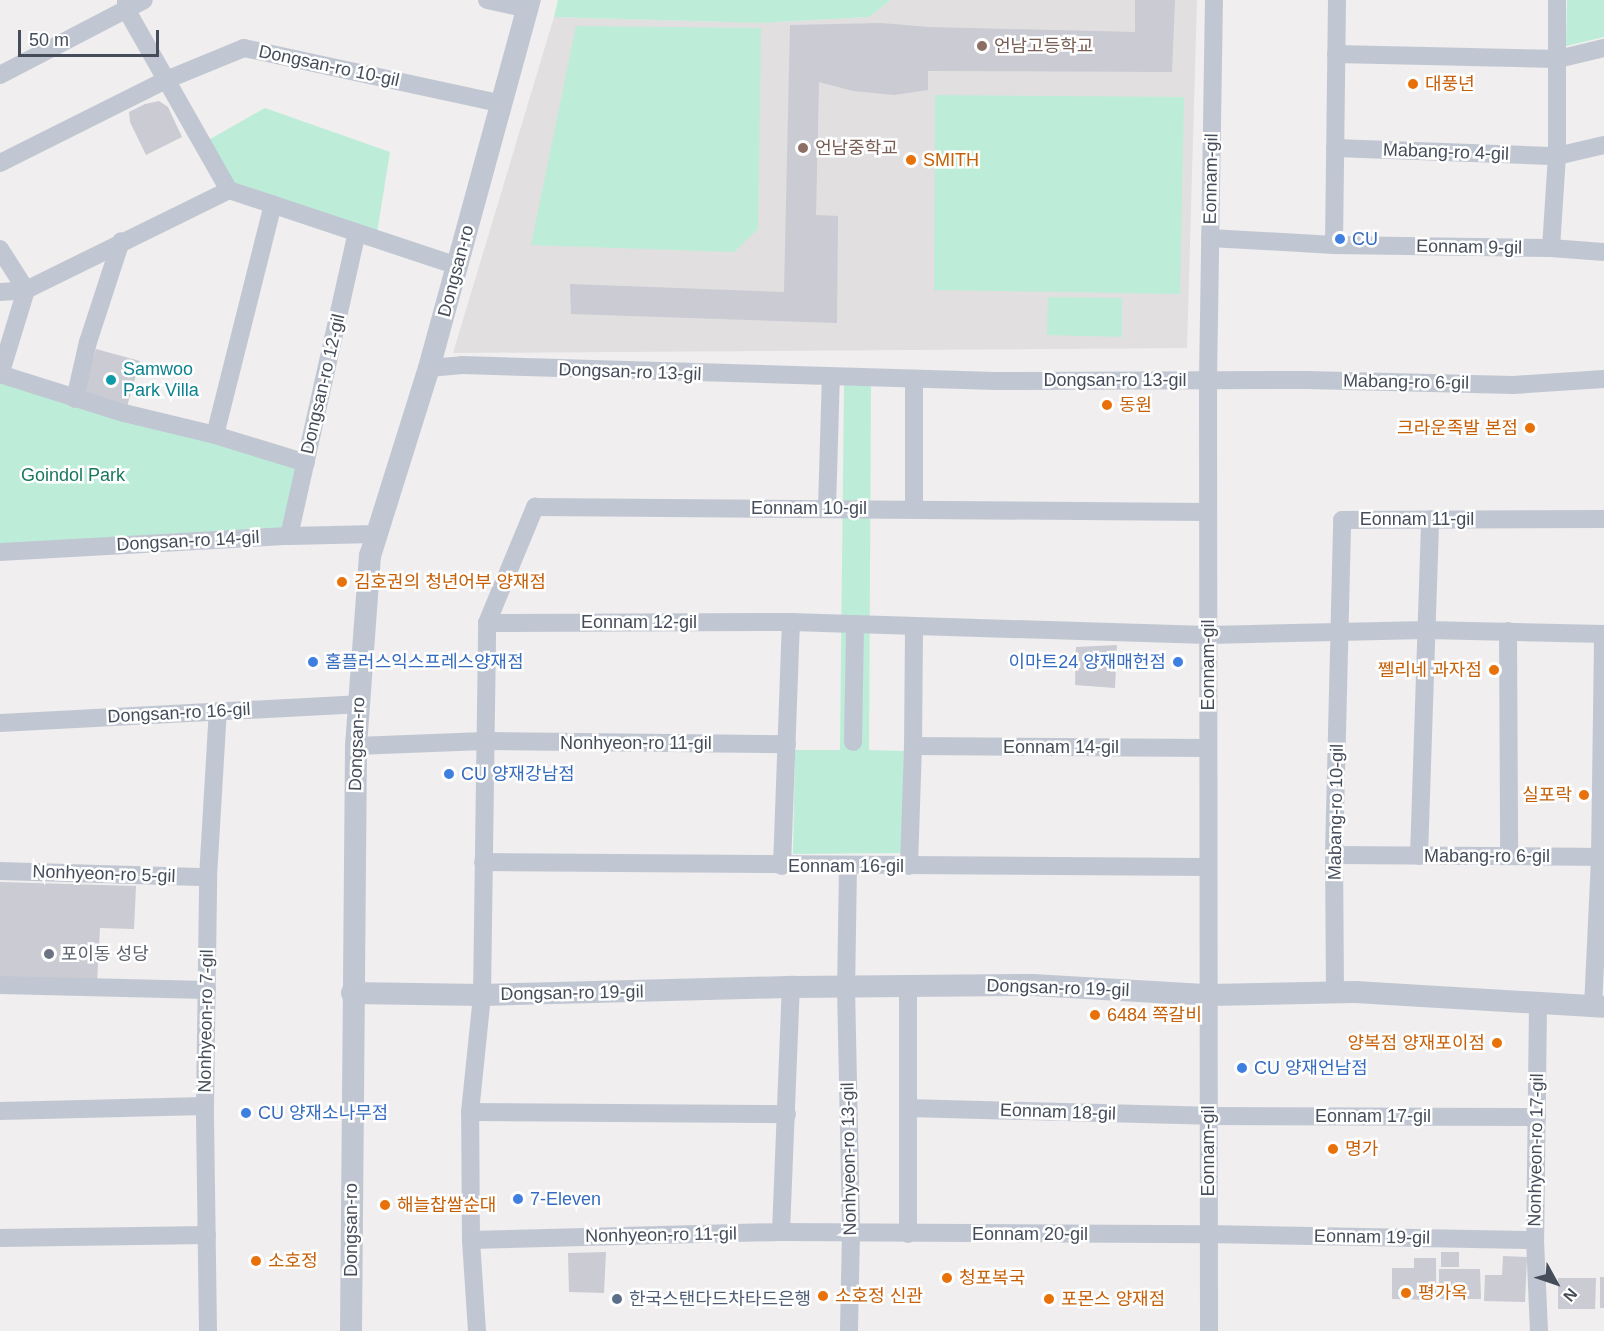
<!DOCTYPE html>
<meta charset="utf-8">
<style>
body{margin:0}
#map{position:relative;width:1604px;height:1331px;overflow:hidden;background:#f0eeee;font-family:Arial,"Noto Sans KR",sans-serif}
div>[style]{position:absolute}
.education>*{inset:0;background:#e1dfdf}
.green>*{inset:0;background:#bdedd9}
.building>*{inset:0;background:#cacbd3}
.minor>*{height:18px;margin:-9px;padding:0 9px;transform-origin:9px;border-radius:9px;background:#c1c7d2}
.tertiary>*{height:22px;margin:-11px;padding:0 11px;transform-origin:11px;border-radius:11px;background:#c1c7d2}
.dots>*{width:16px;height:16px;translate:-50% -50%;box-sizing:border-box;border:3px solid #fff;border-radius:50%}
span{translate:-50% -50%;white-space:nowrap;text-align:center;line-height:1.15;-webkit-text-stroke:5px #fff;paint-order:stroke}
.education-label{font-size:18px;color:#785e54}
.left{translate:0 -50%;text-align:left}
.street-label{font-size:18px;color:#464d5a}
.food-label{font-size:18px;color:#c56008}
.right{translate:-100% -50%;text-align:right}
.shop-label{font-size:18px;color:#366cbe}
.culture-label{font-size:18px;color:#0d838f}
.park-label{font-size:18px;color:#19795c}
.worship-label{font-size:18px;color:#5b616d}
.service-label{font-size:18px;color:#4e5e75}
.north{position:absolute;left:1526px;top:1253px;width:60px;height:60px;-webkit-text-stroke:4px #fff;paint-order:stroke;rotate:130deg;font-size:16px;font-weight:700;line-height:24px;text-align:center;color:#464d5a}
.north::after{content:'';display:block;margin:auto;width:21px;height:27px;background:#464d5a;clip-path:polygon(50% 0,100% 100%,50% 72%,0 100%)}
.scale{position:absolute;left:18px;top:30px;width:141px;height:27px;box-sizing:border-box;border:3px solid #464d5a;border-top:0;padding-left:8px;font-size:18px;line-height:21px;white-space:nowrap;color:#464d5a;-webkit-text-stroke:4px #fff;paint-order:stroke}
</style>
<div id="map">
<div class="education">
<div style="clip-path:polygon(891px 0,1197px 0,1187px 348px,453px 353px,554px 17px,759px 23px,869px 17px)"></div>
</div>
<div class="green">
<div style="clip-path:polygon(558px 0,891px 0,869px 17px,759px 23px,554px 17px)"></div>
<div style="clip-path:polygon(1567px 0,1604px 0,1604px 37px,1566px 46px)"></div>
<div style="clip-path:polygon(576px 26px,761px 28px,758px 229px,734px 252px,531px 245px)"></div>
<div style="clip-path:polygon(935px 95px,1184px 97px,1180px 294px,934px 290px)"></div>
<div style="clip-path:polygon(265px 108px,390px 152px,376px 239px,229px 190px,203px 143px)"></div>
<div style="clip-path:polygon(1048px 297px,1122px 298px,1122px 337px,1047px 335px)"></div>
<div style="clip-path:polygon(0 374px,306px 463px,289px 536px,0 552px)"></div>
<div style="clip-path:polygon(844px 385px,871px 386px,869px 750px,904px 751px,902px 853px,793px 854px,795px 750px,840px 750px)"></div>
</div>
<div class="building">
<div style="clip-path:polygon(1135px 0,1175px 0,1172px 72px,928px 71px,928px 90px,894px 95px,853px 91px,819px 82px,816px 215px,838px 216px,837px 323px,571px 314px,570px 284px,784px 292px,790px 25px,881px 23px,929px 27px,1135px 32px)"></div>
<div style="clip-path:polygon(159px 101px,168px 107px,182px 137px,146px 155px,130px 122px,129px 112px,145px 104px)"></div>
<div style="clip-path:polygon(96px 349px,140px 361px,126px 410px,82px 398px)"></div>
<div style="clip-path:polygon(1117px 645px,1115px 688px,1075px 685px,1076px 647px)"></div>
<div style="clip-path:polygon(0 882px,136px 886px,134px 929px,100px 928px,97px 983px,0 978px)"></div>
<div style="clip-path:polygon(606px 1252px,604px 1293px,569px 1292px,568px 1253px)"></div>
<div style="clip-path:polygon(1441px 1252px,1459px 1252px,1459px 1267px,1441px 1267px)"></div>
<div style="clip-path:polygon(1503px 1256px,1527px 1257px,1525px 1302px,1484px 1301px,1485px 1275px,1502px 1275px)"></div>
<div style="clip-path:polygon(1414px 1258px,1436px 1258px,1436px 1300px,1392px 1299px,1392px 1268px,1414px 1268px)"></div>
<div style="clip-path:polygon(1439px 1269px,1480px 1269px,1481px 1299px,1439px 1299px)"></div>
<div style="clip-path:polygon(1600px 1277px,1604px 1277px,1604px 1308px,1600px 1308px)"></div>
<div style="clip-path:polygon(1558px 1278px,1596px 1278px,1595px 1309px,1558px 1309px)"></div>
</div>
<div class="minor">
<div style="left:126px;top:0;width:9px;rotate:90deg"></div>
<div style="left:126px;top:9px;width:208px;rotate:60.4deg"></div>
<div style="left:487px;top:0;width:42px;rotate:12.4deg"></div>
<div style="left:1336px;top:54px;width:222px;rotate:1.3deg"></div>
<div style="left:1558px;top:59px;width:47px;rotate:-13.4deg"></div>
<div style="left:0;top:75px;width:162px;rotate:-27.5deg"></div>
<div style="left:1335px;top:148px;width:222px;rotate:2.1deg"></div>
<div style="left:1557px;top:156px;width:48px;rotate:-13.2deg"></div>
<div style="left:0;top:163px;width:186px;rotate:-26.6deg"></div>
<div style="left:166px;top:80px;width:84px;rotate:-22.3deg"></div>
<div style="left:244px;top:48px;width:264px;rotate:12.2deg"></div>
<div style="left:1210px;top:238px;width:124px;rotate:3.2deg"></div>
<div style="left:1334px;top:245px;width:217px;rotate:0.8deg"></div>
<div style="left:1551px;top:248px;width:53px;rotate:4.3deg"></div>
<div style="left:1334px;top:245px;width:245px;rotate:-89.3deg"></div>
<div style="left:1551px;top:248px;width:92px;rotate:-86.3deg"></div>
<div style="left:1557px;top:156px;width:156px;rotate:-90deg"></div>
<div style="left:0;top:249px;width:49px;rotate:57.6deg"></div>
<div style="left:26px;top:290px;width:89px;rotate:107deg"></div>
<div style="left:0;top:292px;width:26px;rotate:-4deg"></div>
<div style="left:26px;top:290px;width:226px;rotate:-26.2deg"></div>
<div style="left:229px;top:190px;width:240px;rotate:18.4deg"></div>
<div style="left:429px;top:368px;width:33px;rotate:-5deg"></div>
<div style="left:462px;top:365px;width:534px;rotate:1.72deg"></div>
<div style="left:996px;top:381px;width:311px;rotate:-0.2deg"></div>
<div style="left:1307px;top:380px;width:206px;rotate:1.4deg"></div>
<div style="left:1513px;top:385px;width:91px;rotate:-3.8deg"></div>
<div style="left:0;top:374px;width:130px;rotate:17.5deg"></div>
<div style="left:124px;top:413px;width:94px;rotate:13.6deg"></div>
<div style="left:215px;top:435px;width:95px;rotate:17.1deg"></div>
<div style="left:75px;top:399px;width:58px;rotate:-77.2deg"></div>
<div style="left:88px;top:342px;width:106px;rotate:-71.9deg"></div>
<div style="left:215px;top:435px;width:238px;rotate:-75.9deg"></div>
<div style="left:827px;top:508px;width:131px;rotate:-88.3deg"></div>
<div style="left:914px;top:509px;width:130px;rotate:-90deg"></div>
<div style="left:289px;top:536px;width:311px;rotate:-77.4deg"></div>
<div style="left:0;top:552px;width:289px;rotate:-3.2deg"></div>
<div style="left:289px;top:536px;width:87px;rotate:-1.3deg"></div>
<div style="left:487px;top:623px;width:304px;rotate:-0.2deg"></div>
<div style="left:791px;top:622px;width:417px;rotate:1.8deg"></div>
<div style="left:1208px;top:635px;width:218px;rotate:-1.3deg"></div>
<div style="left:1426px;top:630px;width:178px;rotate:1.3deg"></div>
<div style="left:1508px;top:631px;width:225px;rotate:89.7deg"></div>
<div style="left:0;top:723px;width:358px;rotate:-3deg"></div>
<div style="left:853px;top:742px;width:118px;rotate:-89deg"></div>
<div style="left:356px;top:746px;width:128px;rotate:-2.2deg"></div>
<div style="left:484px;top:741px;width:303px;rotate:0.6deg"></div>
<div style="left:913px;top:746px;width:295px;rotate:0.4deg"></div>
<div style="left:1334px;top:855px;width:270px;rotate:0.4deg"></div>
<div style="left:1419px;top:856px;width:337px;rotate:-88.1deg"></div>
<div style="left:483px;top:862px;width:725px;rotate:0.4deg"></div>
<div style="left:782px;top:866px;width:244px;rotate:-87.9deg"></div>
<div style="left:848px;top:866px;width:121px;rotate:90.9deg"></div>
<div style="left:846px;top:987px;width:246px;rotate:88.8deg"></div>
<div style="left:851px;top:1233px;width:98px;rotate:91.2deg"></div>
<div style="left:909px;top:866px;width:120px;rotate:-88.1deg"></div>
<div style="left:913px;top:746px;width:120px;rotate:-89.5deg"></div>
<div style="left:0;top:871px;width:208px;rotate:1.7deg"></div>
<div style="left:0;top:985px;width:207px;rotate:1.4deg"></div>
<div style="left:908px;top:986px;width:248px;rotate:90deg"></div>
<div style="left:1335px;top:992px;width:137px;rotate:-90.4deg"></div>
<div style="left:1334px;top:855px;width:335px;rotate:-88.6deg"></div>
<div style="left:1342px;top:520px;width:262px;rotate:-0.2deg"></div>
<div style="left:1538px;top:1005px;width:235px;rotate:90.7deg"></div>
<div style="left:1535px;top:1240px;width:91px;rotate:87.5deg"></div>
<div style="left:1593px;top:1007px;width:150px;rotate:-87.3deg"></div>
<div style="left:1600px;top:857px;width:223px;rotate:-89.2deg"></div>
<div style="left:908px;top:1108px;width:300px;rotate:1.5deg"></div>
<div style="left:1208px;top:1116px;width:329px;rotate:0.2deg"></div>
<div style="left:0;top:1111px;width:205px;rotate:-1.4deg"></div>
<div style="left:470px;top:1112px;width:317px;rotate:0.4deg"></div>
<div style="left:781px;top:1232px;width:245px;rotate:-87.7deg"></div>
<div style="left:0;top:1238px;width:207px;rotate:-0.8deg"></div>
<div style="left:471px;top:1240px;width:310px;rotate:-1.5deg"></div>
<div style="left:781px;top:1232px;width:428px;rotate:0.3deg"></div>
<div style="left:1209px;top:1234px;width:326px;rotate:1.1deg"></div>
<div style="left:208px;top:1331px;width:225px;rotate:-90.8deg"></div>
<div style="left:205px;top:1106px;width:229px;rotate:-89.2deg"></div>
<div style="left:208px;top:877px;width:166px;rotate:-86.6deg"></div>
<div style="left:477px;top:1331px;width:91px;rotate:-93.8deg"></div>
<div style="left:471px;top:1240px;width:128px;rotate:-90.4deg"></div>
<div style="left:470px;top:1112px;width:118px;rotate:-84.1deg"></div>
<div style="left:482px;top:995px;width:372px;rotate:-89.2deg"></div>
<div style="left:487px;top:623px;width:126px;rotate:-67.5deg"></div>
<div style="left:535px;top:507px;width:673px;rotate:0.43deg"></div>
<div style="left:1209px;top:1331px;width:951px;rotate:-90.06deg"></div>
<div style="left:1208px;top:380px;width:380px;rotate:-89.1deg"></div>
</div>
<div class="tertiary">
<div style="left:352px;top:993px;width:130px;rotate:0.9deg"></div>
<div style="left:482px;top:995px;width:313px;rotate:-1.5deg"></div>
<div style="left:795px;top:987px;width:238px;rotate:-0.5deg"></div>
<div style="left:1033px;top:985px;width:176px;rotate:3.3deg"></div>
<div style="left:1209px;top:995px;width:146px;rotate:-1.2deg"></div>
<div style="left:1355px;top:992px;width:249px;rotate:3.4deg"></div>
<div style="left:351px;top:1331px;width:585px;rotate:-89.51deg"></div>
<div style="left:356px;top:746px;width:191px;rotate:-85.8deg"></div>
<div style="left:370px;top:556px;width:197px;rotate:-72.6deg"></div>
<div style="left:429px;top:368px;width:382px;rotate:-74.7deg"></div>
</div>
<div class="dots">
<div style="left:982px;top:46px;background:#8d6e63"></div>
<div style="left:1413px;top:84px;background:#e8710a"></div>
<div style="left:803px;top:148px;background:#8d6e63"></div>
<div style="left:911px;top:160px;background:#e8710a"></div>
<div style="left:1340px;top:239px;background:#3f7fe0"></div>
<div style="left:111px;top:380px;background:#0f9aa8"></div>
<div style="left:1107px;top:405px;background:#e8710a"></div>
<div style="left:1530px;top:428px;background:#e8710a"></div>
<div style="left:342px;top:582px;background:#e8710a"></div>
<div style="left:313px;top:662px;background:#3f7fe0"></div>
<div style="left:1178px;top:662px;background:#3f7fe0"></div>
<div style="left:1494px;top:670px;background:#e8710a"></div>
<div style="left:449px;top:774px;background:#3f7fe0"></div>
<div style="left:1584px;top:795px;background:#e8710a"></div>
<div style="left:49px;top:954px;background:#6b7280"></div>
<div style="left:1095px;top:1015px;background:#e8710a"></div>
<div style="left:1497px;top:1043px;background:#e8710a"></div>
<div style="left:1242px;top:1068px;background:#3f7fe0"></div>
<div style="left:246px;top:1113px;background:#3f7fe0"></div>
<div style="left:1333px;top:1149px;background:#e8710a"></div>
<div style="left:518px;top:1199px;background:#3f7fe0"></div>
<div style="left:385px;top:1205px;background:#e8710a"></div>
<div style="left:256px;top:1261px;background:#e8710a"></div>
<div style="left:947px;top:1278px;background:#e8710a"></div>
<div style="left:1406px;top:1293px;background:#e8710a"></div>
<div style="left:823px;top:1296px;background:#e8710a"></div>
<div style="left:617px;top:1299px;background:#5c6f8a"></div>
<div style="left:1049px;top:1299px;background:#e8710a"></div>
</div>
<div class="education-label">
<span class="left" style="left:994px;top:46px">언남고등학교</span>
<span class="left" style="left:815px;top:148px">언남중학교</span>
</div>
<div class="street-label">
<span style="left:329px;top:66px;rotate:12deg">Dongsan-ro 10-gil</span>
<span style="left:1446px;top:152px;rotate:2deg">Mabang-ro 4-gil</span>
<span style="left:1211px;top:179px;rotate:-89deg">Eonnam-gil</span>
<span style="left:1469px;top:247px;rotate:1deg">Eonnam 9-gil</span>
<span style="left:456px;top:271px;rotate:-75deg">Dongsan-ro</span>
<span style="left:630px;top:372px;rotate:2deg">Dongsan-ro 13-gil</span>
<span style="left:1115px;top:380px">Dongsan-ro 13-gil</span>
<span style="left:1406px;top:382px;rotate:1deg">Mabang-ro 6-gil</span>
<span style="left:323px;top:384px;rotate:-77deg">Dongsan-ro 12-gil</span>
<span style="left:809px;top:508px">Eonnam 10-gil</span>
<span style="left:1417px;top:519px">Eonnam 11-gil</span>
<span style="left:188px;top:541px;rotate:-3deg">Dongsan-ro 14-gil</span>
<span style="left:639px;top:622px">Eonnam 12-gil</span>
<span style="left:1208px;top:665px;rotate:-90deg">Eonnam-gil</span>
<span style="left:179px;top:713px;rotate:-3deg">Dongsan-ro 16-gil</span>
<span style="left:636px;top:743px">Nonhyeon-ro 11-gil</span>
<span style="left:357px;top:744px;rotate:-88deg">Dongsan-ro</span>
<span style="left:1061px;top:747px">Eonnam 14-gil</span>
<span style="left:1336px;top:812px;rotate:-89deg">Mabang-ro 10-gil</span>
<span style="left:1487px;top:856px">Mabang-ro 6-gil</span>
<span style="left:846px;top:866px">Eonnam 16-gil</span>
<span style="left:104px;top:874px;rotate:2deg">Nonhyeon-ro 5-gil</span>
<span style="left:1058px;top:988px;rotate:2deg">Dongsan-ro 19-gil</span>
<span style="left:572px;top:993px;rotate:-1deg">Dongsan-ro 19-gil</span>
<span style="left:206px;top:1021px;rotate:-89deg">Nonhyeon-ro 7-gil</span>
<span style="left:1058px;top:1112px;rotate:2deg">Eonnam 18-gil</span>
<span style="left:1373px;top:1116px">Eonnam 17-gil</span>
<span style="left:1536px;top:1150px;rotate:-89deg">Nonhyeon-ro 17-gil</span>
<span style="left:1208px;top:1151px;rotate:-90deg">Eonnam-gil</span>
<span style="left:849px;top:1159px;rotate:-91deg">Nonhyeon-ro 13-gil</span>
<span style="left:351px;top:1230px;rotate:-90deg">Dongsan-ro</span>
<span style="left:1030px;top:1234px">Eonnam 20-gil</span>
<span style="left:661px;top:1235px;rotate:-1deg">Nonhyeon-ro 11-gil</span>
<span style="left:1372px;top:1237px;rotate:1deg">Eonnam 19-gil</span>
</div>
<div class="food-label">
<span class="left" style="left:1425px;top:84px">대풍년</span>
<span class="left" style="left:923px;top:160px">SMITH</span>
<span class="left" style="left:1119px;top:405px">동원</span>
<span class="right" style="left:1518px;top:428px">크라운족발 본점</span>
<span class="left" style="left:354px;top:582px">김호권의 청년어부 양재점</span>
<span class="right" style="left:1482px;top:670px">쩰리네 과자점</span>
<span class="right" style="left:1572px;top:795px">실포락</span>
<span class="left" style="left:1107px;top:1015px">6484 쪽갈비</span>
<span class="right" style="left:1485px;top:1043px">양복점 양재포이점</span>
<span class="left" style="left:1345px;top:1149px">명가</span>
<span class="left" style="left:397px;top:1205px">해늘찹쌀순대</span>
<span class="left" style="left:268px;top:1261px">소호정</span>
<span class="left" style="left:959px;top:1278px">청포복국</span>
<span class="left" style="left:1418px;top:1293px">평가옥</span>
<span class="left" style="left:835px;top:1296px">소호정 신관</span>
<span class="left" style="left:1061px;top:1299px">포몬스 양재점</span>
</div>
<div class="shop-label">
<span class="left" style="left:1352px;top:239px">CU</span>
<span class="left" style="left:325px;top:662px">홈플러스익스프레스양재점</span>
<span class="right" style="left:1166px;top:662px">이마트24 양재매헌점</span>
<span class="left" style="left:461px;top:774px">CU 양재강남점</span>
<span class="left" style="left:1254px;top:1068px">CU 양재언남점</span>
<span class="left" style="left:258px;top:1113px">CU 양재소나무점</span>
<span class="left" style="left:530px;top:1199px">7-Eleven</span>
</div>
<div class="culture-label">
<span class="left" style="left:123px;top:380px">Samwoo<br>Park Villa</span>
</div>
<div class="park-label">
<span style="left:73px;top:475px">Goindol Park</span>
</div>
<div class="worship-label">
<span class="left" style="left:61px;top:954px">포이동 성당</span>
</div>
<div class="service-label">
<span class="left" style="left:629px;top:1299px">한국스탠다드차타드은행</span>
</div>
<div class="north">N</div>
<div class="scale">50 m</div>
</div>
